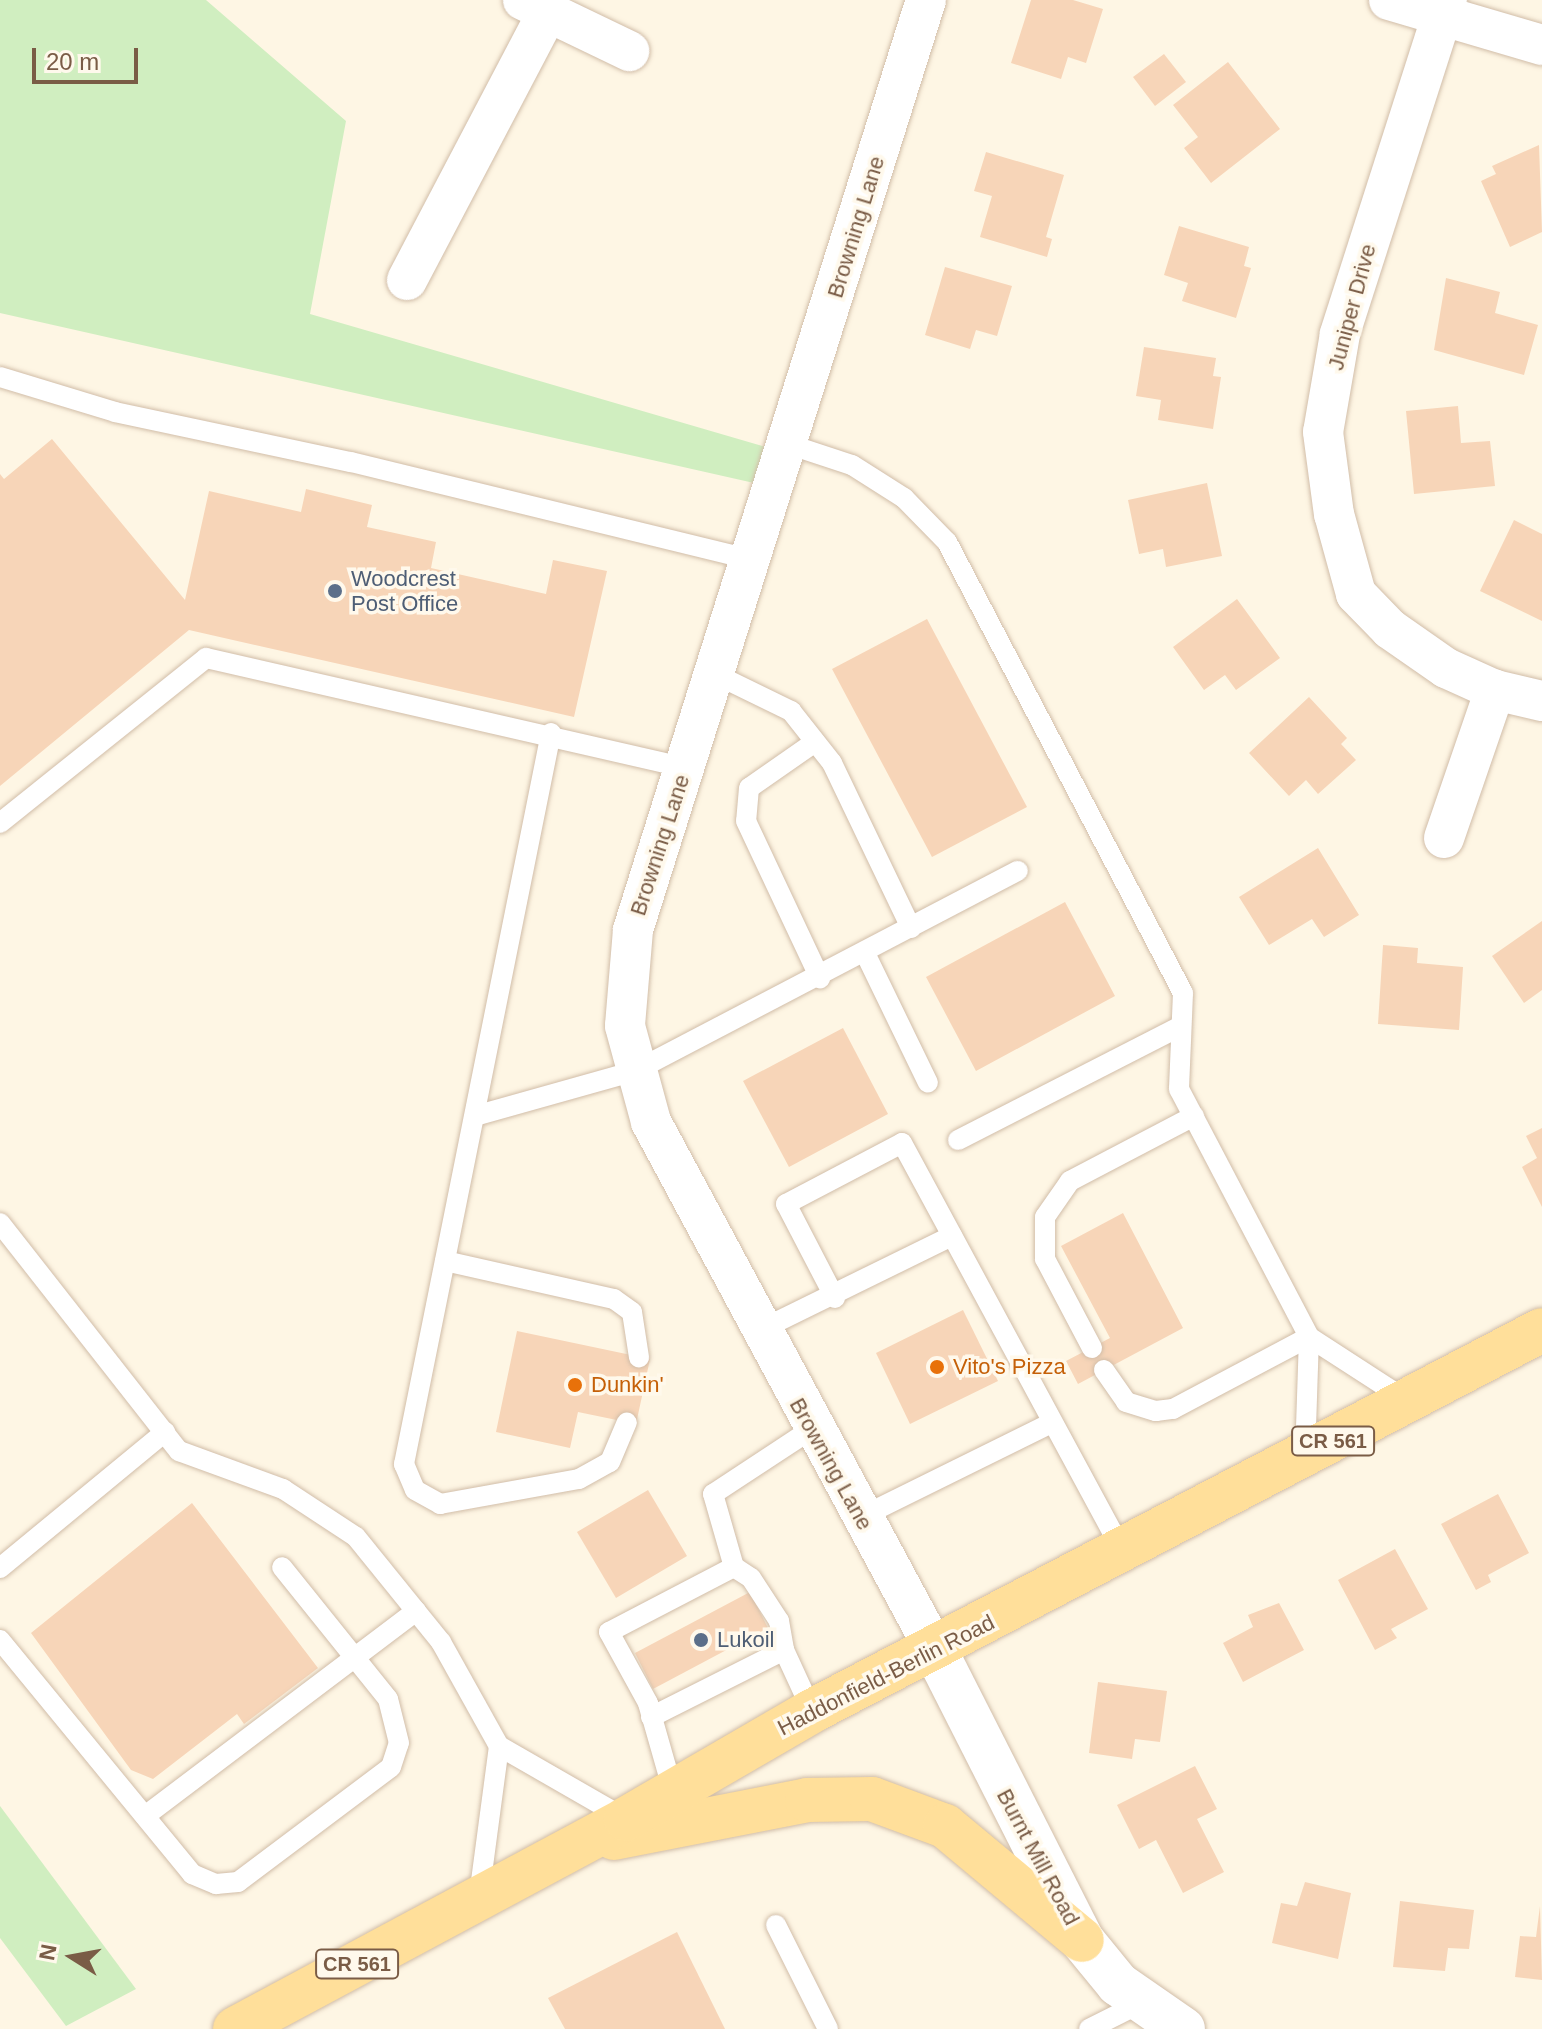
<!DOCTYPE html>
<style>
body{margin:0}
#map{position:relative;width:1542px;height:2029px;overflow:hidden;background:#fef6e4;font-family:Helvetica,sans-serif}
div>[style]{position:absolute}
.green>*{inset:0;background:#d0eec0}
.building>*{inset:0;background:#f7d5b8}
.roads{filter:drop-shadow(0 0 2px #d1bda8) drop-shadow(0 0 2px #d1bda8)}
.lane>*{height:20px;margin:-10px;padding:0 10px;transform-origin:10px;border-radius:10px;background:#fff}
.street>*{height:40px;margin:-20px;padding:0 20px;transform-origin:20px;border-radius:20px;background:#fff}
.secondary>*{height:44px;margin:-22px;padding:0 22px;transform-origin:22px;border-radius:22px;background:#fff}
.primary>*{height:44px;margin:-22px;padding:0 22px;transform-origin:22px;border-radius:22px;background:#ffdf9a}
.dots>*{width:22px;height:22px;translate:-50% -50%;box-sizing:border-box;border:4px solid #fff9ec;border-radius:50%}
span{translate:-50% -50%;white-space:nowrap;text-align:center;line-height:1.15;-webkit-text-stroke:7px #fff9ec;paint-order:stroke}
.shield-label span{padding:2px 6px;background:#fff9ec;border:2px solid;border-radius:6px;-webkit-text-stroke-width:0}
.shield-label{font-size:20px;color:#7a5c46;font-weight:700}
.street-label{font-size:22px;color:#7a5c46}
.service-label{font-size:22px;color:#4e5e75}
.left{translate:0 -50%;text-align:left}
.food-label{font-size:22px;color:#c56008}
.north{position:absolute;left:32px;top:1917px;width:80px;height:80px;-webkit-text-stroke:6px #fff9ec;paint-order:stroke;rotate:281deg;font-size:22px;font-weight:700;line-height:32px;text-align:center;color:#7a5c46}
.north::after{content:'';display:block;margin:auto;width:28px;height:36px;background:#7a5c46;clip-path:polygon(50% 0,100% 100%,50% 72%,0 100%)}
.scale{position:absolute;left:32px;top:48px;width:106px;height:36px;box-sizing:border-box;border:4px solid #7a5c46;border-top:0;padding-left:10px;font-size:24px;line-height:28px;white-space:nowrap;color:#7a5c46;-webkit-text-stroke:6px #fff9ec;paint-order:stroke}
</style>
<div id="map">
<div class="green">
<div style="clip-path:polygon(0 0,206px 0,346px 121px,310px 314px,766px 447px,754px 483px,0 313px)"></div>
<div style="clip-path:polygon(0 1806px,136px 1989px,66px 2026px,0 1938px)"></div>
</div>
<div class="building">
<div style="clip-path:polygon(1031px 0,1073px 0,1103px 9px,1086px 63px,1068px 57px,1061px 79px,1011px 63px)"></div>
<div style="clip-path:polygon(1164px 54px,1186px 82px,1155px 106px,1133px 77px)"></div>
<div style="clip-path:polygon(1228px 62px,1280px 129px,1211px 183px,1184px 148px,1198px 137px,1173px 105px)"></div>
<div style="clip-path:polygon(1539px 145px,1542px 232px,1510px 247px,1481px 181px,1496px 174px,1492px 166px)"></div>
<div style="clip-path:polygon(986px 152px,1064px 175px,1046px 237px,1052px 239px,1047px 257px,980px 237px,992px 196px,974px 191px)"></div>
<div style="clip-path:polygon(1179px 226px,1249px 247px,1244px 266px,1251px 268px,1236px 318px,1182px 301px,1188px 283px,1164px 275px)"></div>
<div style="clip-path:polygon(945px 267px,1012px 286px,997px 336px,976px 330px,970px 349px,925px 335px)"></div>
<div style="clip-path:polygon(1446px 278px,1500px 292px,1495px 313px,1538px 325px,1524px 375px,1434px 350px)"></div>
<div style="clip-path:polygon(1144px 347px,1216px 358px,1213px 376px,1221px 377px,1213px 429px,1158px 420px,1161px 400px,1136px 396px)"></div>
<div style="clip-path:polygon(1458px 406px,1461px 443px,1490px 441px,1495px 486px,1414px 494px,1406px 411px)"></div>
<div style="clip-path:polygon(52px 439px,185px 600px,209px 491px,301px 512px,306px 489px,372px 505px,367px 527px,436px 542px,431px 568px,546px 594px,553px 560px,607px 571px,574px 717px,189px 630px,0 786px,0 474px,4px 479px)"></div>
<div style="clip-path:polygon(1207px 483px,1222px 556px,1166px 567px,1163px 549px,1139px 554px,1128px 500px)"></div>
<div style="clip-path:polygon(1514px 520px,1542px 534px,1542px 621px,1480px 591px)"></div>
<div style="clip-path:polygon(1237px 599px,1280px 658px,1236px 690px,1225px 675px,1204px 690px,1173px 647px)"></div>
<div style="clip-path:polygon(927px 619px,1027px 807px,932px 857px,832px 669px)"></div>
<div style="clip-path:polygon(1309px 697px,1347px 738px,1341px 744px,1356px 760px,1318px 794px,1306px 780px,1289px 796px,1249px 753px)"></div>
<div style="clip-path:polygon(1318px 848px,1359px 915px,1324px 937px,1312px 919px,1269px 945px,1239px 897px)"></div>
<div style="clip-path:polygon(1065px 902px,1115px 996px,976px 1071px,926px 977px)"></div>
<div style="clip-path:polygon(1542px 921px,1542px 990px,1524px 1003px,1492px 956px)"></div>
<div style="clip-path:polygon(1383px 945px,1418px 948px,1417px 963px,1463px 967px,1459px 1030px,1378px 1024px)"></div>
<div style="clip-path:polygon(843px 1028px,888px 1114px,789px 1167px,743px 1081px)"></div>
<div style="clip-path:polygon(1542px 1128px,1542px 1207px,1522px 1167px,1537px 1158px,1526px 1136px)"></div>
<div style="clip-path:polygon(1123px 1213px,1183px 1328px,1078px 1384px,1066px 1361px,1110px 1338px,1061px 1246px)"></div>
<div style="clip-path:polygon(963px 1310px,998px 1381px,910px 1424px,876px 1353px)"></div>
<div style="clip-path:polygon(517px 1331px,650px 1359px,636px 1424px,578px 1412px,570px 1448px,496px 1432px)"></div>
<div style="clip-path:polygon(648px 1490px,687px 1556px,616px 1598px,577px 1532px)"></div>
<div style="clip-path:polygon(1498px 1494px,1529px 1553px,1488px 1575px,1491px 1582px,1476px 1590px,1441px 1524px)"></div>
<div style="clip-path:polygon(192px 1503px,318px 1668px,244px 1724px,237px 1714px,153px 1779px,131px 1770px,31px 1633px)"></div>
<div style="clip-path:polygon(1395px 1549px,1428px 1609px,1391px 1629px,1397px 1638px,1375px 1650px,1338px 1580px)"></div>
<div style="clip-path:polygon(750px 1592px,768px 1628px,653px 1689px,635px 1653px)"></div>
<div style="clip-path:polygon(1279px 1603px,1304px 1650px,1243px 1682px,1223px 1643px,1253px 1627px,1248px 1615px)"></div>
<div style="clip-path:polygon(1098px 1682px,1167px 1691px,1160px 1742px,1135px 1739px,1132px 1759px,1089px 1753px)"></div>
<div style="clip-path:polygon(1195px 1766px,1217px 1809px,1197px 1819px,1224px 1872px,1183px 1893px,1156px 1840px,1139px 1849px,1117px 1805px)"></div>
<div style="clip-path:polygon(1305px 1882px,1351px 1893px,1338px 1959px,1272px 1943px,1281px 1903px,1297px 1906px)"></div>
<div style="clip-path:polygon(1400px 1901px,1474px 1910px,1469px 1949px,1448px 1948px,1445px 1971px,1393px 1967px)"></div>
<div style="clip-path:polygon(1540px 1906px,1542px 1980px,1515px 1977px,1520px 1936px,1536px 1937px)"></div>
<div style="clip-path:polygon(677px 1932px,725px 2029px,565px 2029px,548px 1998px)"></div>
</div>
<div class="roads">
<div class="lane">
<div style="left:0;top:377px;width:120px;rotate:16.9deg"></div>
<div style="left:115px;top:412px;width:241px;rotate:12deg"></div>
<div style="left:351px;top:462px;width:413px;rotate:13.7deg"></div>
<div style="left:788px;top:444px;width:67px;rotate:18.2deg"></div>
<div style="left:852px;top:465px;width:62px;rotate:32.4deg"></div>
<div style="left:904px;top:498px;width:62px;rotate:45.7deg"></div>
<div style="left:947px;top:542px;width:509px;rotate:62.38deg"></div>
<div style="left:1183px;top:993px;width:96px;rotate:92.4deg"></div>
<div style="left:1179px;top:1089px;width:280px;rotate:62.3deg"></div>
<div style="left:1309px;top:1337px;width:119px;rotate:91.9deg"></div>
<div style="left:715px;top:674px;width:85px;rotate:26deg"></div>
<div style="left:791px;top:711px;width:66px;rotate:51.7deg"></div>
<div style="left:832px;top:763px;width:183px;rotate:64.4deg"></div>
<div style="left:551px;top:733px;width:746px;rotate:101.37deg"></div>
<div style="left:404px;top:1464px;width:28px;rotate:67deg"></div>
<div style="left:415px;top:1490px;width:29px;rotate:29deg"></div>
<div style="left:440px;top:1504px;width:141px;rotate:-10.2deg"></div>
<div style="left:579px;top:1479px;width:35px;rotate:-29deg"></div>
<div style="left:610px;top:1462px;width:43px;rotate:-67deg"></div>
<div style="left:815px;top:742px;width:80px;rotate:145.1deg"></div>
<div style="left:749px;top:788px;width:33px;rotate:95deg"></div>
<div style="left:746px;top:821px;width:174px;rotate:64.8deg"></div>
<div style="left:0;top:823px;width:264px;rotate:-38.7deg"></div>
<div style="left:206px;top:658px;width:491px;rotate:12.9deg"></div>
<div style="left:865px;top:953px;width:144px;rotate:64.1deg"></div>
<div style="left:475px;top:1116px;width:166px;rotate:-15.7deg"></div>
<div style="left:635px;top:1071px;width:432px;rotate:-27.6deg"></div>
<div style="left:958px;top:1140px;width:250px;rotate:-27.1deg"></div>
<div style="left:0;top:1223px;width:290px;rotate:51.9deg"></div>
<div style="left:179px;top:1451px;width:111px;rotate:20.1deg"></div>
<div style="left:283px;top:1489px;width:87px;rotate:33.3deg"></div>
<div style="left:356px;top:1537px;width:135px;rotate:51deg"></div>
<div style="left:441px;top:1642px;width:119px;rotate:60.9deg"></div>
<div style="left:499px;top:1746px;width:146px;rotate:29.9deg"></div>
<div style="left:445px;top:1261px;width:173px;rotate:12.7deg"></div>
<div style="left:614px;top:1299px;width:22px;rotate:36deg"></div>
<div style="left:632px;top:1312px;width:46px;rotate:81.2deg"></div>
<div style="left:835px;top:1298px;width:106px;rotate:-117.5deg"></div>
<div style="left:786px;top:1204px;width:131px;rotate:-27.7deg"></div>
<div style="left:902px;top:1143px;width:464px;rotate:61.6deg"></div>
<div style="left:758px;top:1331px;width:216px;rotate:-26.1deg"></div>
<div style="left:1309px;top:1337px;width:118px;rotate:32.9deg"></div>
<div style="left:1092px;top:1348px;width:101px;rotate:-117.8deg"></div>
<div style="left:1045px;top:1259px;width:42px;rotate:-90deg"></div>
<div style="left:1045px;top:1217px;width:44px;rotate:-55.2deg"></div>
<div style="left:1070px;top:1181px;width:140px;rotate:-27.7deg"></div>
<div style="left:1104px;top:1370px;width:39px;rotate:55deg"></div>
<div style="left:1126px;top:1402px;width:31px;rotate:17deg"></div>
<div style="left:1156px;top:1411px;width:17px;rotate:-7deg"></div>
<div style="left:1173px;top:1409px;width:154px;rotate:-27.9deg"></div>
<div style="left:861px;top:1517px;width:210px;rotate:-26.3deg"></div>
<div style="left:734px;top:1567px;width:20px;rotate:33deg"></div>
<div style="left:751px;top:1578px;width:51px;rotate:56.9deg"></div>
<div style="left:779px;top:1621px;width:29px;rotate:80deg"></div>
<div style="left:0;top:1568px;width:214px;rotate:-39.5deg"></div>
<div style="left:0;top:1640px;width:303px;rotate:50.6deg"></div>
<div style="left:192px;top:1874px;width:26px;rotate:23deg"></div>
<div style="left:216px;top:1884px;width:22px;rotate:-5deg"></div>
<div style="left:238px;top:1882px;width:191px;rotate:-36.9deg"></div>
<div style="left:391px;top:1767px;width:25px;rotate:-72deg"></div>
<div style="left:399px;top:1743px;width:45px;rotate:-104deg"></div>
<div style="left:388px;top:1699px;width:169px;rotate:-128.8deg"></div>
<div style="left:651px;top:1717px;width:149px;rotate:-26.7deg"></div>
<div style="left:784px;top:1650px;width:67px;rotate:65.3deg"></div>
<div style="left:673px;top:1791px;width:91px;rotate:-105.9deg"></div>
<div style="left:648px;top:1703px;width:81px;rotate:-118.8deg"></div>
<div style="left:609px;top:1632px;width:141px;rotate:-27.5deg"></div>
<div style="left:734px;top:1567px;width:76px;rotate:-106deg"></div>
<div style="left:713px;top:1494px;width:118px;rotate:-33.3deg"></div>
<div style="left:145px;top:1816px;width:340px;rotate:-37.1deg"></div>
<div style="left:479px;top:1896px;width:151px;rotate:-82.4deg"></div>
<div style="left:776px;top:1925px;width:116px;rotate:63.4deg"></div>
<div style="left:1089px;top:2029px;width:60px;rotate:-26.6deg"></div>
</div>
<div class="street">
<div style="left:523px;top:0;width:118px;rotate:25.7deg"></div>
<div style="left:926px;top:0;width:975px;rotate:107.49deg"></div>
<div style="left:633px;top:930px;width:96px;rotate:94.8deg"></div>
<div style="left:625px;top:1026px;width:99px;rotate:74.8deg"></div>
<div style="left:651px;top:1122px;width:600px;rotate:61.73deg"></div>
<div style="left:1389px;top:0;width:159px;rotate:16.4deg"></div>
<div style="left:1447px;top:0;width:351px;rotate:107.8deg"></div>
<div style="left:1340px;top:334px;width:99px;rotate:99.8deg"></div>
<div style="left:1323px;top:432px;width:83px;rotate:82.4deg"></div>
<div style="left:1334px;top:514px;width:83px;rotate:74.6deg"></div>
<div style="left:1356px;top:594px;width:49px;rotate:45.8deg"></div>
<div style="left:1390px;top:629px;width:68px;rotate:34.9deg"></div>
<div style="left:1446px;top:668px;width:54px;rotate:24.2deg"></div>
<div style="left:1495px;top:690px;width:48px;rotate:13.2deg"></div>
<div style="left:407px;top:280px;width:304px;rotate:-62.3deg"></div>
<div style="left:1444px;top:838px;width:157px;rotate:-71deg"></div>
</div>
<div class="secondary">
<div style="left:935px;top:1650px;width:325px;rotate:63.1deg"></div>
<div style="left:1082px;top:1940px;width:57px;rotate:50.7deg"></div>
<div style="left:1118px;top:1984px;width:79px;rotate:34.7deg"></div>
</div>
<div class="primary">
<div style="left:614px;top:1838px;width:197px;rotate:-11.1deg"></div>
<div style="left:807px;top:1800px;width:65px;rotate:-0.9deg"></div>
<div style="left:872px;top:1799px;width:78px;rotate:20.3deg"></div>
<div style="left:945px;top:1826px;width:178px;rotate:39.8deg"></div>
<div style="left:235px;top:2029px;width:444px;rotate:-28.2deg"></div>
<div style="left:626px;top:1819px;width:215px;rotate:-30.1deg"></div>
<div style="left:812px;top:1711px;width:823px;rotate:-27.56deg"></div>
</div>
</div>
<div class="dots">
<div style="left:335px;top:591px;background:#5c6f8a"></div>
<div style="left:937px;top:1367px;background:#e8710a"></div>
<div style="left:575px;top:1385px;background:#e8710a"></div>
<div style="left:701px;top:1640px;background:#5c6f8a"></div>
</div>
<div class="shield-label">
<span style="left:1333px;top:1441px">CR 561</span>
<span style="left:357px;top:1964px">CR 561</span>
</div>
<div class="street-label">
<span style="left:856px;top:227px;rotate:-73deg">Browning Lane</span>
<span style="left:1352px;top:307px;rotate:-75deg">Juniper Drive</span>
<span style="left:660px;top:845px;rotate:-72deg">Browning Lane</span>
<span style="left:831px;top:1464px;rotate:61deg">Browning Lane</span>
<span style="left:886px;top:1675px;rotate:-27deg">Haddonfield-Berlin Road</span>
<span style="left:1038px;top:1857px;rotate:62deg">Burnt Mill Road</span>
</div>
<div class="service-label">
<span class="left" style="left:351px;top:591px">Woodcrest<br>Post Office</span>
<span class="left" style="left:717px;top:1640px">Lukoil</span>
</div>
<div class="food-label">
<span class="left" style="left:953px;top:1367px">Vito's Pizza</span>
<span class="left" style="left:591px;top:1385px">Dunkin'</span>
</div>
<div class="north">N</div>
<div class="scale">20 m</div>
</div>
